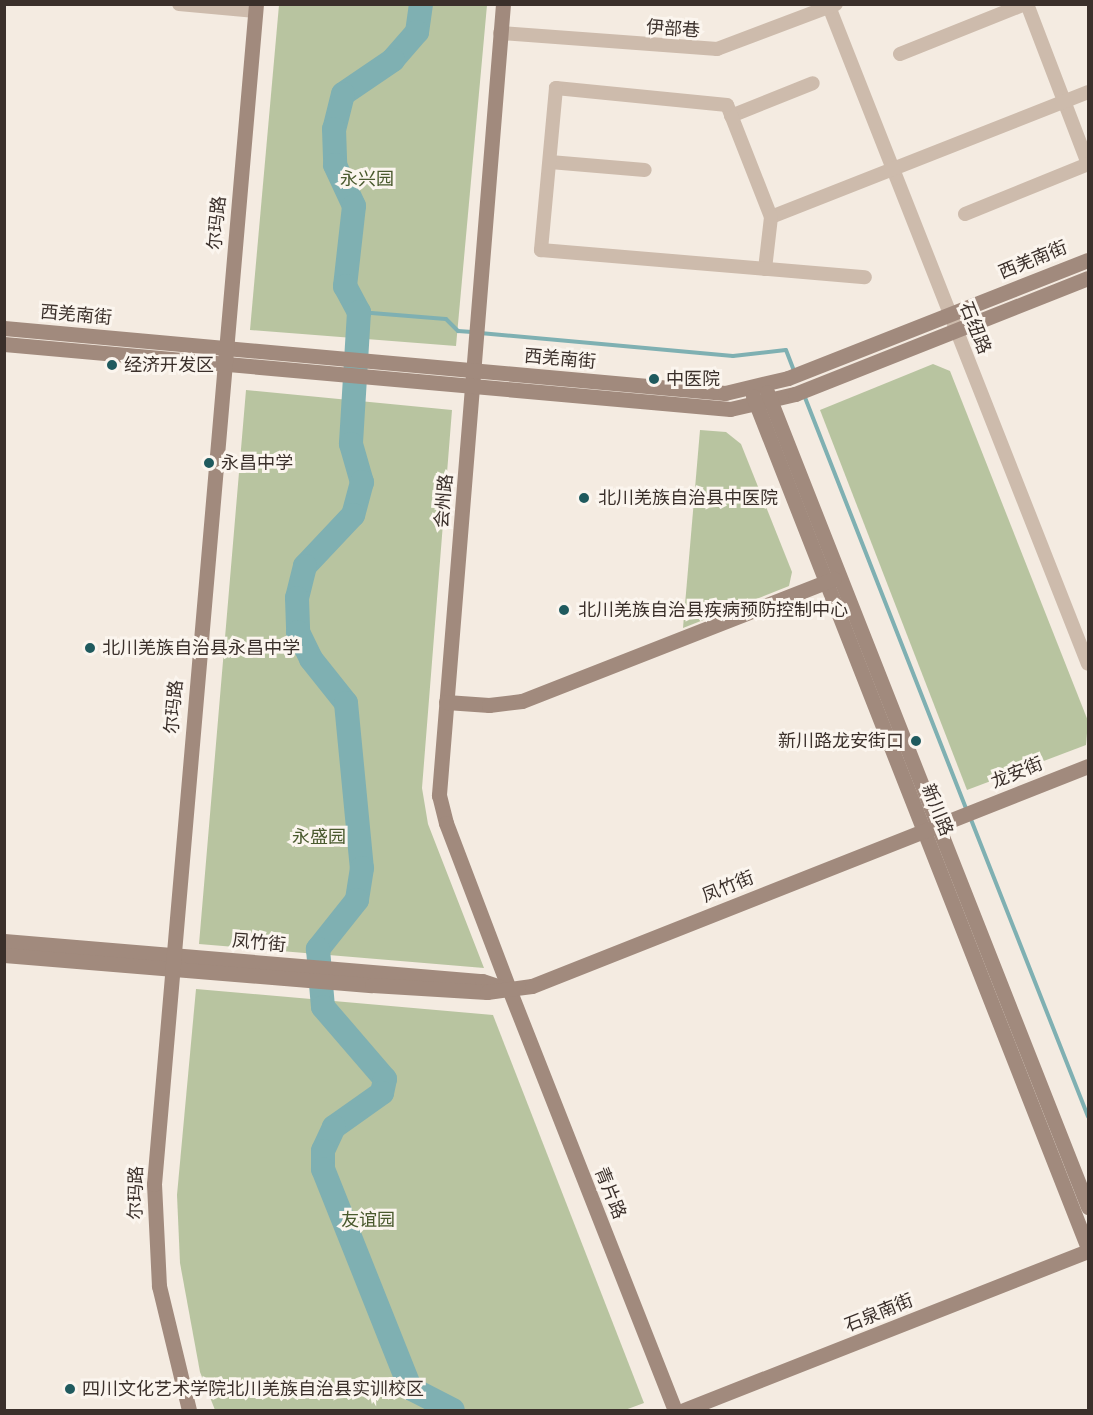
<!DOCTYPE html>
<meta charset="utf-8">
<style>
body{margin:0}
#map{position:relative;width:1093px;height:1415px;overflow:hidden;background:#f4ebe1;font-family:"Varela Round","Noto Sans SC",sans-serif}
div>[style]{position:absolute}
.green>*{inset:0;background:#b8c4a0}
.stream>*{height:4px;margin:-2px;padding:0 2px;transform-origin:2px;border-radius:2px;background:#7fb0b2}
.river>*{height:24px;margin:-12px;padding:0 12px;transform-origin:12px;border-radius:12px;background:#7fb0b2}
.street>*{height:14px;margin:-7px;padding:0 7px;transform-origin:7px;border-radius:7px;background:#cdbbac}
.secondary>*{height:15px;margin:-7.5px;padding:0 7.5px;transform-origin:7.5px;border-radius:7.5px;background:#a18a7d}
.dots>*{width:16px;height:16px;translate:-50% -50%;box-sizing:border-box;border:3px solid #fbf5ee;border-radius:50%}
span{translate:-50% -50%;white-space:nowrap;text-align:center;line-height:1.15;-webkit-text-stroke:6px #fbf5ee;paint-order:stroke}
.street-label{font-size:18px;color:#3b302b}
.park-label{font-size:18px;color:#4a5a2e}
.poi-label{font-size:18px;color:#3b302b}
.left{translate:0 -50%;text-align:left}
.right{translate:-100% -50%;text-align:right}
.frame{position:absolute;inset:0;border:6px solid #3b302b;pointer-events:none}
</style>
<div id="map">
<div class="green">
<div style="clip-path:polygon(279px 5px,487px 5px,456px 346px,250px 330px)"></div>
<div style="clip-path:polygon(933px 364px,950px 371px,1088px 721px,1086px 745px,967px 790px,820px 410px)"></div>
<div style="clip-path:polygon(246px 390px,452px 410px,422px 788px,428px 824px,484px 968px,199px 944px)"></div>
<div style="clip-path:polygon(700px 430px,726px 432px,741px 444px,792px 572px,789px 586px,683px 628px)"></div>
<div style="clip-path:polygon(196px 989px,493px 1015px,644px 1403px,625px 1410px,215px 1410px,200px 1372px,180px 1263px,177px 1195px)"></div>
</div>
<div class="stream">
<div style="left:359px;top:312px;width:87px;rotate:4.6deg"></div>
<div style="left:446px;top:319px;width:17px;rotate:45deg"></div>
<div style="left:458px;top:331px;width:14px;rotate:4deg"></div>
<div style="left:480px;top:333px;width:254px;rotate:5.2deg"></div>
<div style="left:733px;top:356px;width:53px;rotate:-6.5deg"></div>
<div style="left:786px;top:350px;width:22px;rotate:69deg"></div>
<div style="left:804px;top:395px;width:446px;rotate:68.6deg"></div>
<div style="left:970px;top:817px;width:322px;rotate:68.5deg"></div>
</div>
<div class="river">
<div style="left:421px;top:4px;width:28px;rotate:98deg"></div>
<div style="left:417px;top:32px;width:37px;rotate:131deg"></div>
<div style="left:393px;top:60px;width:60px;rotate:145.8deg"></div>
<div style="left:343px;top:94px;width:36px;rotate:104deg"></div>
<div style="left:334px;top:129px;width:36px;rotate:88deg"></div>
<div style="left:335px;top:165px;width:45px;rotate:65.1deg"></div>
<div style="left:354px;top:206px;width:81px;rotate:96.4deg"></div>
<div style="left:345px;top:286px;width:30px;rotate:62deg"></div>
<div style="left:359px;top:312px;width:132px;rotate:93.5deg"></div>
<div style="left:351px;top:444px;width:40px;rotate:74deg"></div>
<div style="left:362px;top:482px;width:34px;rotate:105deg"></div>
<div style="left:353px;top:515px;width:70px;rotate:133.3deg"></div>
<div style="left:305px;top:566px;width:33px;rotate:104deg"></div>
<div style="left:297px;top:598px;width:34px;rotate:88deg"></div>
<div style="left:298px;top:632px;width:30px;rotate:64deg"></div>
<div style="left:311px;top:659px;width:56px;rotate:51.5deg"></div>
<div style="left:346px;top:703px;width:166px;rotate:84.5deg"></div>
<div style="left:362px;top:868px;width:32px;rotate:99deg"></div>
<div style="left:357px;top:900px;width:63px;rotate:128.5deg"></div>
<div style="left:318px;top:949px;width:58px;rotate:85.1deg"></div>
<div style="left:323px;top:1007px;width:95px;rotate:49.3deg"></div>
<div style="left:385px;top:1079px;width:14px;rotate:102deg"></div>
<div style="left:382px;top:1093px;width:59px;rotate:144.7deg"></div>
<div style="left:334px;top:1127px;width:26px;rotate:115deg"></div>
<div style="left:323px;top:1151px;width:18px;rotate:90deg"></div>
<div style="left:323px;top:1169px;width:236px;rotate:68.3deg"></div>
<div style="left:410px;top:1388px;width:48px;rotate:27.1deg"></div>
</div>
<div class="street">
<div style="left:179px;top:4px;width:77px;rotate:5.2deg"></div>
<div style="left:828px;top:4px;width:709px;rotate:68.5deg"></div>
<div style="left:1027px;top:4px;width:171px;rotate:69.1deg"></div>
<div style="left:500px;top:33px;width:218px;rotate:4.2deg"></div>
<div style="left:717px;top:49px;width:127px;rotate:-20.7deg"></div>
<div style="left:900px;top:54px;width:135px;rotate:-21.8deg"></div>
<div style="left:731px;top:116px;width:88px;rotate:-21.9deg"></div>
<div style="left:550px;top:162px;width:95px;rotate:4.8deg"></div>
<div style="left:965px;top:214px;width:133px;rotate:-22.1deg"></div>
<div style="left:771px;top:217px;width:341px;rotate:-21.5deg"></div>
<div style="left:765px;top:269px;width:52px;rotate:-83.4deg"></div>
<div style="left:771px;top:217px;width:120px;rotate:-111.4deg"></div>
<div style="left:727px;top:105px;width:172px;rotate:-174.3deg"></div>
<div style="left:556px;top:88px;width:163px;rotate:95.3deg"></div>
<div style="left:541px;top:250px;width:325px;rotate:4.8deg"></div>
</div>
<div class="secondary">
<div style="left:503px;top:4px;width:794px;rotate:94.63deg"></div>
<div style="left:439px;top:795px;width:29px;rotate:76deg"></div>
<div style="left:446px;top:823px;width:178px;rotate:69.2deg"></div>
<div style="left:509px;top:989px;width:453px;rotate:68.5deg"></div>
<div style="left:4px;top:328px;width:724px;rotate:5.15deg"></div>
<div style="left:725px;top:393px;width:65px;rotate:-13.4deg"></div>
<div style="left:788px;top:378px;width:322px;rotate:-21.5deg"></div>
<div style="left:4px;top:344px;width:729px;rotate:5.12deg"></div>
<div style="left:730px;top:409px;width:67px;rotate:-13deg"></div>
<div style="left:795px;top:394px;width:315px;rotate:-21.6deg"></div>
<div style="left:767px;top:392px;width:876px;rotate:68.5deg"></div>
<div style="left:753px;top:396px;width:915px;rotate:68.54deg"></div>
<div style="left:446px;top:702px;width:43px;rotate:4deg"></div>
<div style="left:489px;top:705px;width:33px;rotate:-7deg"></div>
<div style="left:522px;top:701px;width:335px;rotate:-21.4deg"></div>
<div style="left:4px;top:941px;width:480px;rotate:4.8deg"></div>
<div style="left:482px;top:981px;width:19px;rotate:18deg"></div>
<div style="left:4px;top:955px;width:369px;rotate:4.7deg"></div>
<div style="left:372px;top:985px;width:115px;rotate:3.5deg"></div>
<div style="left:487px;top:992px;width:45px;rotate:-7.6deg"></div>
<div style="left:532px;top:986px;width:598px;rotate:-21.59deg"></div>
<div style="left:189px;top:1410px;width:128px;rotate:-103.6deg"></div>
<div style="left:159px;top:1286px;width:102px;rotate:-92.8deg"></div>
<div style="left:154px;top:1184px;width:1184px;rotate:-85.06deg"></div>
<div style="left:684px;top:1410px;width:434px;rotate:-21.5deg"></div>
</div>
<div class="dots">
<div style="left:112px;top:365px;background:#1f5a5e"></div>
<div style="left:654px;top:379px;background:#1f5a5e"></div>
<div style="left:209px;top:463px;background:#1f5a5e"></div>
<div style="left:584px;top:498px;background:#1f5a5e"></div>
<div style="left:564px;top:610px;background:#1f5a5e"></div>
<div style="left:90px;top:648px;background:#1f5a5e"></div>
<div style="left:916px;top:741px;background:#1f5a5e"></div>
<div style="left:70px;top:1389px;background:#1f5a5e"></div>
</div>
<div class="street-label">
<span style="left:673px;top:29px;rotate:4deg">伊部巷</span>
<span style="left:217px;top:223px;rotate:-85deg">尔玛路</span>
<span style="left:1033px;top:260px;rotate:-22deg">西羌南街</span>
<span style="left:76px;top:315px;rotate:5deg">西羌南街</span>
<span style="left:975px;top:328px;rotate:68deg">石纽路</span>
<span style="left:560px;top:359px;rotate:5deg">西羌南街</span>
<span style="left:444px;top:501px;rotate:-85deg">会州路</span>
<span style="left:174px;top:707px;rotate:-85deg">尔玛路</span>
<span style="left:1017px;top:773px;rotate:-22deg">龙安街</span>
<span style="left:937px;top:810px;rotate:68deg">新川路</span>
<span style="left:728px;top:887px;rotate:-22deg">凤竹街</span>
<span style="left:259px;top:943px;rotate:5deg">凤竹街</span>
<span style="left:136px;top:1193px;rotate:-89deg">尔玛路</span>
<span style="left:610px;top:1193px;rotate:68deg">青片路</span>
<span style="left:879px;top:1313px;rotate:-22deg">石泉南街</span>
</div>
<div class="park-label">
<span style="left:367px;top:179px">永兴园</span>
<span style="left:319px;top:837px">永盛园</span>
<span style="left:368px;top:1220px">友谊园</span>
</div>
<div class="poi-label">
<span class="left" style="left:124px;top:365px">经济开发区</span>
<span class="left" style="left:666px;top:379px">中医院</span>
<span class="left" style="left:221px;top:463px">永昌中学</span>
<span class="left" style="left:598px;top:498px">北川羌族自治县中医院</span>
<span class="left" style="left:578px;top:610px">北川羌族自治县疾病预防控制中心</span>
<span class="left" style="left:102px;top:648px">北川羌族自治县永昌中学</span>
<span class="right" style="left:904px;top:741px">新川路龙安街口</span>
<span class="left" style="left:82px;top:1389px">四川文化艺术学院北川羌族自治县实训校区</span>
</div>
<div class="frame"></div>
</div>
